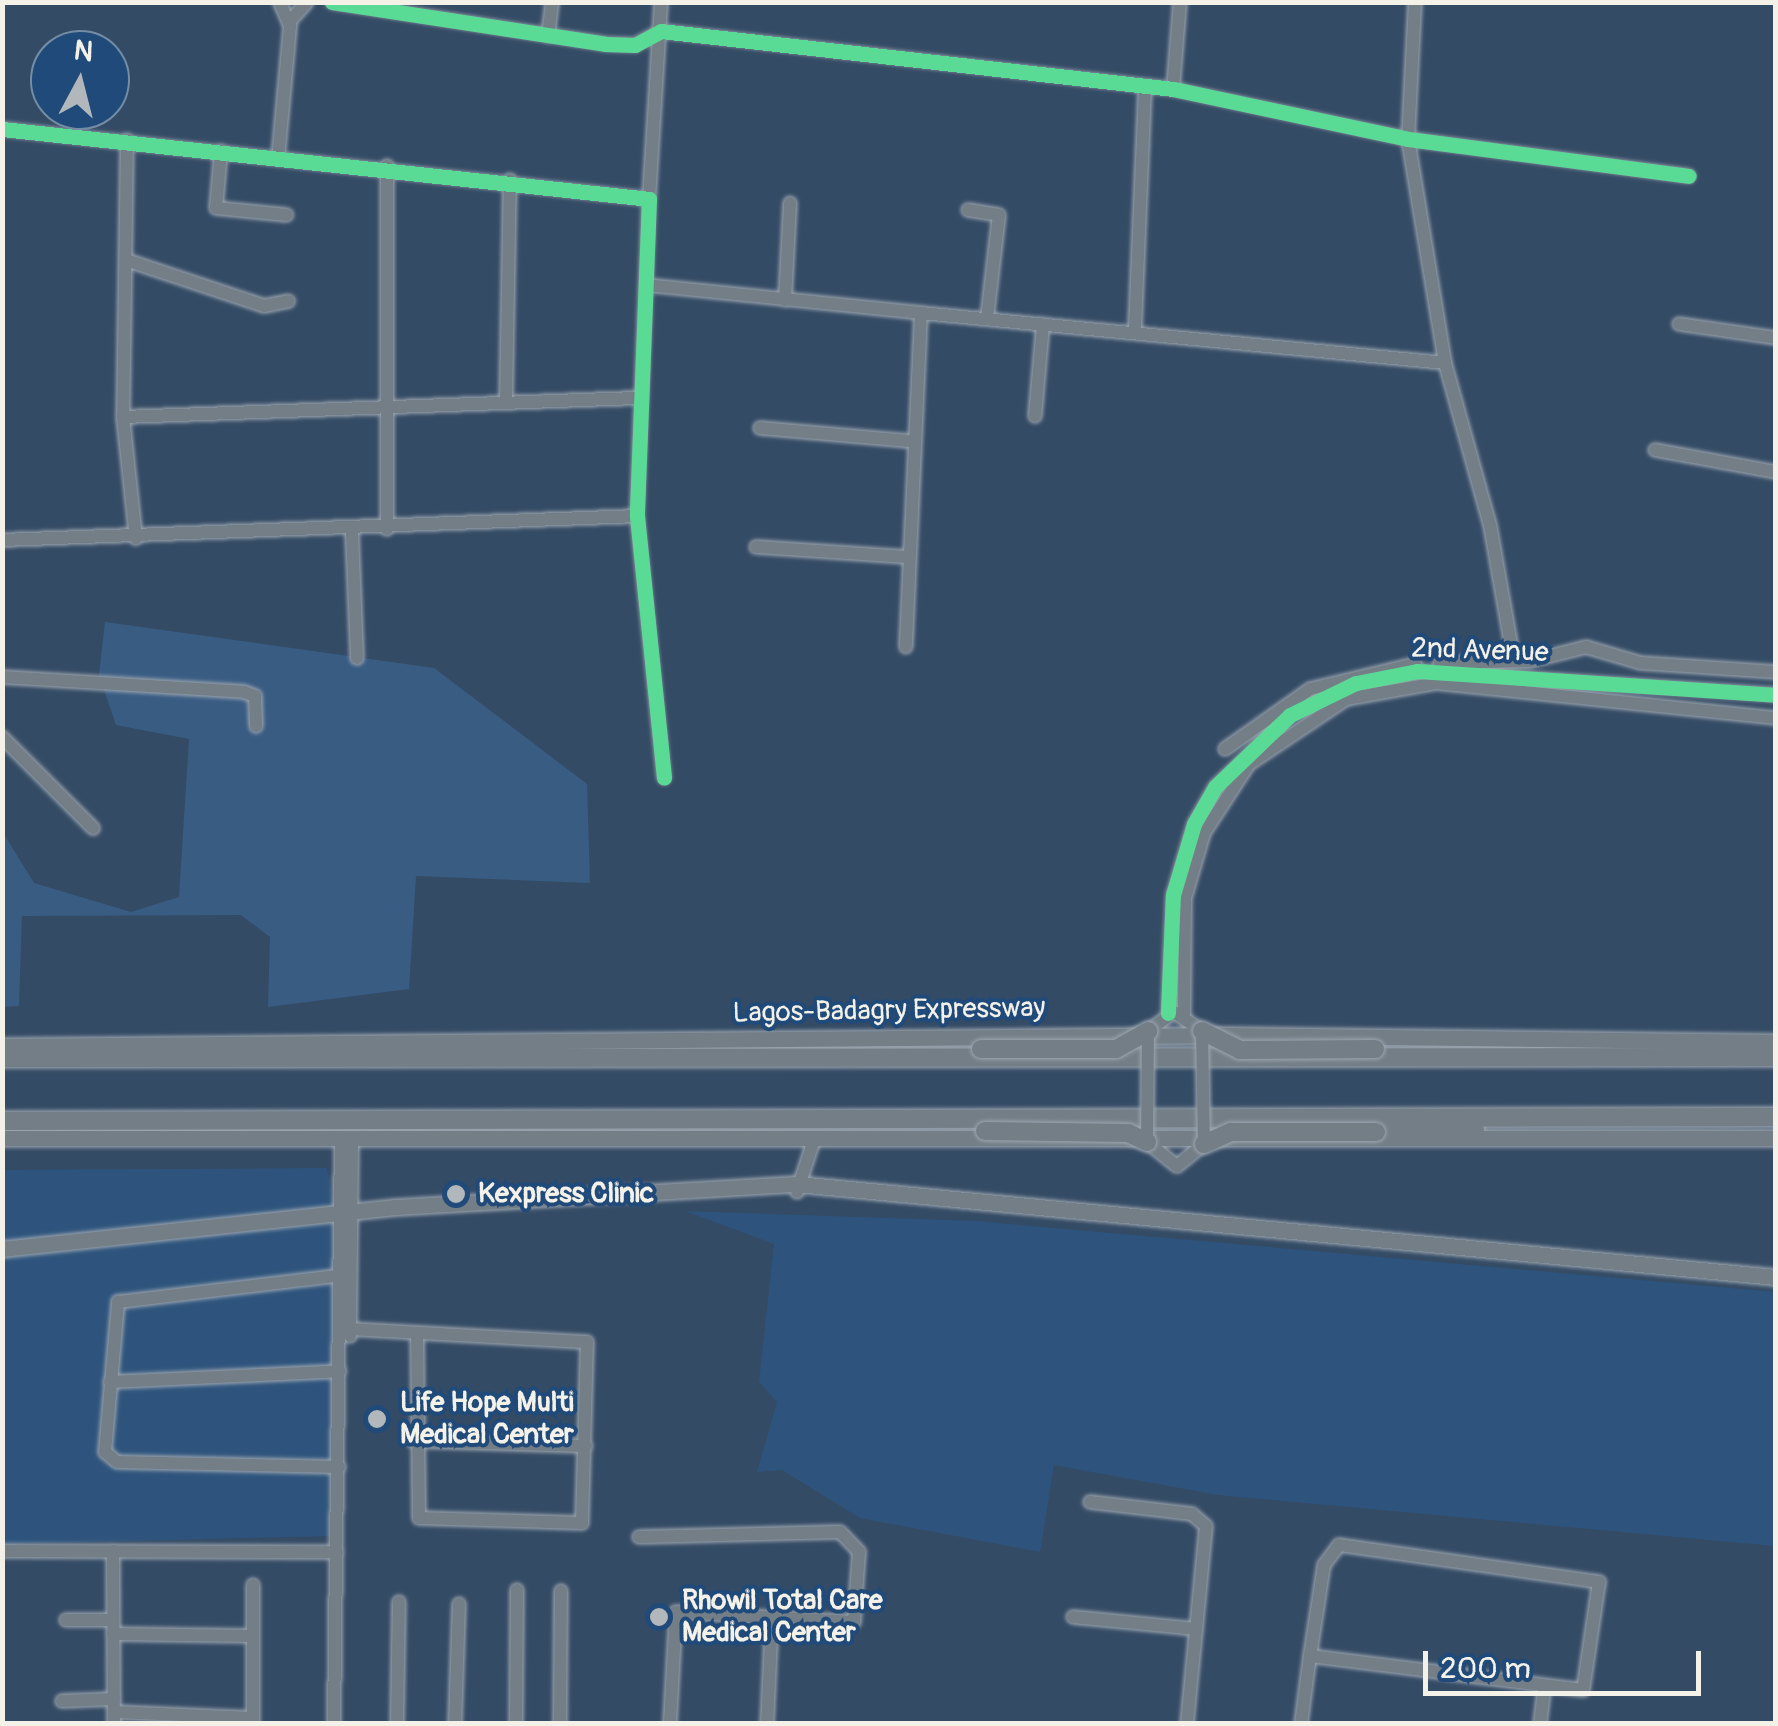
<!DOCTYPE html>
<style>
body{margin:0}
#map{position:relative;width:1778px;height:1726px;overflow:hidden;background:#344b65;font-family:Pangolin,sans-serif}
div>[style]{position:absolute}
.built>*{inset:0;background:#2e547d}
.green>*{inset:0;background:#395c83}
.roads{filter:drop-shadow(0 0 2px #9ba5af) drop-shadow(0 0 2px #9ba5af)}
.minor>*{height:12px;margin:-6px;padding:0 6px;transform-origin:6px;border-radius:6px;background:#737e87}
.major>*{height:15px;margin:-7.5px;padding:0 7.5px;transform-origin:7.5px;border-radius:7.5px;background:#737e87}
.highway>*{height:18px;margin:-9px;padding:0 9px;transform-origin:9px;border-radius:9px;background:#737e87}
.bridges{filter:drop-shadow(0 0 2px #9ba5af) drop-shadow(0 0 2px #9ba5af)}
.minor-bridge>*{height:12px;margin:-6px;padding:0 6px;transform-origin:6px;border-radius:6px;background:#737e87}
.highway-bridge>*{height:18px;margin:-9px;padding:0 9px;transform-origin:9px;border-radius:9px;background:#737e87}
.cycleway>*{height:15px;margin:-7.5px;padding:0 7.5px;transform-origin:7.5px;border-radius:7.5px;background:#5adb95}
.dots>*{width:28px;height:28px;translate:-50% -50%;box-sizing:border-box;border:5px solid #1f4a7a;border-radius:50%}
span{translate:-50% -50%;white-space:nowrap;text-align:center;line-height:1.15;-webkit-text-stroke:8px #1f4a7a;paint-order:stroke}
.street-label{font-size:28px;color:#f4f1e8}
.poi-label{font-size:28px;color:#f4f1e8;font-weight:700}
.left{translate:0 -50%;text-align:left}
.frame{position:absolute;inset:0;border:5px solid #f4f1e8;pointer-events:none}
.north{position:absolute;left:30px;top:30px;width:100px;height:100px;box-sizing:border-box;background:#1f4a7a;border:2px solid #748da6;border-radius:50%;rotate:7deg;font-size:28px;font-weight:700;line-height:40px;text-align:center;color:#f4f1e8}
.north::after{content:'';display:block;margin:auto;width:35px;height:45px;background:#b1b7ba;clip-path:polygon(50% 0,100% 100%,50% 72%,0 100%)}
.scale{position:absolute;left:1423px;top:1651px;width:278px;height:45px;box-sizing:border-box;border:5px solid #f4f1e8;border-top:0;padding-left:12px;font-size:30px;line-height:35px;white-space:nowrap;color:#f4f1e8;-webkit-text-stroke:8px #1f4a7a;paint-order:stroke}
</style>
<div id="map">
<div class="built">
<div style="clip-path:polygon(327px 1168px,338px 1225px,329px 1536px,3px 1544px,2px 1170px)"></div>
<div style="clip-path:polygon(685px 1211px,975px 1221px,1775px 1292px,1775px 1546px,1218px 1495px,1054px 1465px,1040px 1552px,860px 1518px,782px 1470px,757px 1472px,777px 1402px,759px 1382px,774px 1244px)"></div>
</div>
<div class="green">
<div style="clip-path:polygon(105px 622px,434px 668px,587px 784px,590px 883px,416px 876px,409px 989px,268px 1007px,270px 937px,241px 915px,22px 916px,19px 1006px,3px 1007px,2px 831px,34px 883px,131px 912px,179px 897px,189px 739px,116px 725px,99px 675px)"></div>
</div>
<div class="roads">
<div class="minor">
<div style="left:332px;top:2px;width:276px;rotate:8.7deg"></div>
<div style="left:605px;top:44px;width:30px;rotate:2deg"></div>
<div style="left:635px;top:45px;width:30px;rotate:-28deg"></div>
<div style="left:661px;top:31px;width:515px;rotate:6.46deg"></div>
<div style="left:1173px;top:89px;width:240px;rotate:12deg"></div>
<div style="left:1408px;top:139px;width:283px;rotate:7.5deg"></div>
<div style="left:1415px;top:2px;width:137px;rotate:92.9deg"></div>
<div style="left:1408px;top:139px;width:227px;rotate:80.6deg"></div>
<div style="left:1445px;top:363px;width:168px;rotate:74.5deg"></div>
<div style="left:1490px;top:525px;width:138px;rotate:80deg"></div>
<div style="left:290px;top:21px;width:25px;rotate:-48deg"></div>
<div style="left:548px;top:36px;width:34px;rotate:-83deg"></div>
<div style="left:1173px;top:89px;width:87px;rotate:-85.4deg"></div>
<div style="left:2px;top:129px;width:651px;rotate:6.17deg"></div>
<div style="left:649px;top:199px;width:317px;rotate:92.2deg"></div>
<div style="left:637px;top:516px;width:263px;rotate:84.1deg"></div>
<div style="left:127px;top:140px;width:277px;rotate:90.8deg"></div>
<div style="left:123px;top:417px;width:122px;rotate:83.9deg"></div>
<div style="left:221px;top:151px;width:57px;rotate:95deg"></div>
<div style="left:216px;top:208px;width:71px;rotate:5.6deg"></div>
<div style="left:278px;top:159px;width:134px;rotate:-84.8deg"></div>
<div style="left:290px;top:26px;width:26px;rotate:-113deg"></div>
<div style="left:387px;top:166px;width:363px;rotate:90deg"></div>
<div style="left:649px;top:199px;width:197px;rotate:-86.5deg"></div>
<div style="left:968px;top:210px;width:31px;rotate:9deg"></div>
<div style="left:999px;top:215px;width:104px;rotate:96.6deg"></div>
<div style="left:126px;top:260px;width:145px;rotate:18.4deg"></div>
<div style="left:264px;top:306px;width:25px;rotate:-11deg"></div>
<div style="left:646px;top:285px;width:276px;rotate:5.8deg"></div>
<div style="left:921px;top:313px;width:334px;rotate:92.6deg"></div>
<div style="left:785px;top:300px;width:97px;rotate:-87deg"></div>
<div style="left:921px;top:313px;width:526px;rotate:5.45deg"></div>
<div style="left:1679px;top:324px;width:98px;rotate:8.2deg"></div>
<div style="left:1135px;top:327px;width:240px;rotate:-87.6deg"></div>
<div style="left:506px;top:400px;width:220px;rotate:-89deg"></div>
<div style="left:1035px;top:416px;width:92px;rotate:-85deg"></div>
<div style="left:123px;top:417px;width:514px;rotate:-2.12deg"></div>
<div style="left:760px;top:428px;width:149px;rotate:5deg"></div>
<div style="left:1655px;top:450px;width:123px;rotate:10.3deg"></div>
<div style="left:352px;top:532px;width:126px;rotate:87.7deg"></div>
<div style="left:2px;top:540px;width:635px;rotate:-2.16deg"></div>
<div style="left:756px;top:547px;width:149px;rotate:3.8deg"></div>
<div style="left:1440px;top:663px;width:90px;rotate:-1.3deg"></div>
<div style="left:1530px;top:661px;width:58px;rotate:-14deg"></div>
<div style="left:1586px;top:647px;width:57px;rotate:16.2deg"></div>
<div style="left:1641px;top:663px;width:135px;rotate:3.8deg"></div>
<div style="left:2px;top:677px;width:242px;rotate:3.5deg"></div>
<div style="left:244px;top:692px;width:12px;rotate:20deg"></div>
<div style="left:255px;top:696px;width:30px;rotate:88deg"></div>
<div style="left:2px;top:737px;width:129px;rotate:45deg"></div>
<div style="left:1225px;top:749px;width:104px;rotate:-35.2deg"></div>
<div style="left:1310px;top:689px;width:108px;rotate:-13.4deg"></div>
<div style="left:1168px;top:1013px;width:118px;rotate:-87.6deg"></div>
<div style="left:1173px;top:895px;width:74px;rotate:-73.5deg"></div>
<div style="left:1194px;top:824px;width:43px;rotate:-60.4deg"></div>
<div style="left:1215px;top:787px;width:104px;rotate:-43.8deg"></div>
<div style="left:1290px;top:715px;width:73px;rotate:-25.9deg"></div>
<div style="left:1356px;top:683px;width:62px;rotate:-11.1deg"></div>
<div style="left:1417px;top:671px;width:360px;rotate:3.8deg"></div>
<div style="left:1184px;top:1013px;width:115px;rotate:-89.5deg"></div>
<div style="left:1185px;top:898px;width:68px;rotate:-73.7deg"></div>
<div style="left:1204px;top:833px;width:82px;rotate:-56.9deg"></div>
<div style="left:1249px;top:764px;width:117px;rotate:-33.8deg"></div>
<div style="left:1346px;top:699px;width:91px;rotate:-10.1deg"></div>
<div style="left:1436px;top:683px;width:342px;rotate:5.9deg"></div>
<div style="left:1148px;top:1031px;width:32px;rotate:-36deg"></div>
<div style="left:1174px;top:1012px;width:34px;rotate:34deg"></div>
<div style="left:1147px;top:1142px;width:38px;rotate:39deg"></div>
<div style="left:1177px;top:1166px;width:35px;rotate:-39deg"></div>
<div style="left:797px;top:1192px;width:52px;rotate:-71.9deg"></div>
<div style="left:351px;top:1329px;width:236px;rotate:3.2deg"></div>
<div style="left:587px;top:1342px;width:181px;rotate:91.6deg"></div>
<div style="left:582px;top:1523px;width:163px;rotate:-178.2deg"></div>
<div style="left:419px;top:1518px;width:184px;rotate:-90.6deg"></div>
<div style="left:350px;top:1336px;width:198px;rotate:-89.4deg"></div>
<div style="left:110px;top:1382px;width:230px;rotate:-2.7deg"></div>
<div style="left:413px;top:1441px;width:173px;rotate:1.7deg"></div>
<div style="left:339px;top:1467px;width:222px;rotate:-178.7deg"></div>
<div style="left:117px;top:1462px;width:16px;rotate:-140deg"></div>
<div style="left:105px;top:1452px;width:151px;rotate:-85deg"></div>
<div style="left:118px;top:1302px;width:227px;rotate:-6.8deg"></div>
<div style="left:1090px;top:1502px;width:103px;rotate:6.7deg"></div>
<div style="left:1192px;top:1514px;width:18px;rotate:41deg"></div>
<div style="left:1206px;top:1526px;width:199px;rotate:95.5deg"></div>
<div style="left:639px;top:1537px;width:201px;rotate:-1.4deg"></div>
<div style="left:840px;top:1532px;width:28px;rotate:46deg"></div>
<div style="left:859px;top:1552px;width:70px;rotate:94.1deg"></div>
<div style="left:854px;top:1622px;width:178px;rotate:-176.8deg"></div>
<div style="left:676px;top:1612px;width:112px;rotate:93.1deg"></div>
<div style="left:2px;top:1551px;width:335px;rotate:0.2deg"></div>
<div style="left:113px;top:1551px;width:173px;rotate:89.7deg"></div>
<div style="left:1073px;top:1617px;width:124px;rotate:5.6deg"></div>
<div style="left:66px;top:1620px;width:47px"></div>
<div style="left:113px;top:1634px;width:139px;rotate:0.8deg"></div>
<div style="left:62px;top:1701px;width:52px;rotate:-2.2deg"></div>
<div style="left:114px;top:1712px;width:139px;rotate:2.5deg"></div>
<div style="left:253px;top:1722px;width:137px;rotate:-90deg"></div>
<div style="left:334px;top:1724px;width:587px;rotate:-89.32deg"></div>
<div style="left:397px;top:1724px;width:122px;rotate:-89.1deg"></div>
<div style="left:455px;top:1724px;width:120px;rotate:-88.1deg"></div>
<div style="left:516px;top:1724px;width:134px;rotate:-89.6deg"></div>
<div style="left:560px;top:1724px;width:133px;rotate:-89.6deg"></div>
<div style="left:767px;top:1724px;width:107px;rotate:-87.3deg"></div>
<div style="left:1301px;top:1724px;width:69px;rotate:-82.5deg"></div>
<div style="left:1310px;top:1656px;width:92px;rotate:-81.3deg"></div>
<div style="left:1324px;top:1565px;width:25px;rotate:-53deg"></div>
<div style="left:1339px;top:1545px;width:263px;rotate:8.1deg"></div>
<div style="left:1599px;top:1582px;width:109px;rotate:98.4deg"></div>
<div style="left:1583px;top:1690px;width:275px;rotate:-172.9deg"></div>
<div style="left:1540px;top:1724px;width:38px;rotate:-83deg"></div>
</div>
<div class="major">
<div style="left:2px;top:1046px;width:1225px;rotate:-0.51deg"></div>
<div style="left:1227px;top:1035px;width:549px;rotate:0.73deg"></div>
<div style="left:2px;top:1138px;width:1774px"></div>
<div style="left:2px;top:1249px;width:395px;rotate:-6.1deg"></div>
<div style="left:395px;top:1207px;width:403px;rotate:-3.3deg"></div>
<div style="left:797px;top:1184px;width:983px;rotate:5.43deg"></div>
</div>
<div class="highway">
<div style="left:2px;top:1058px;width:1774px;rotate:-0.03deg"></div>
<div style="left:2px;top:1121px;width:1774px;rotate:-0.13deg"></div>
<div style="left:1376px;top:1132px;width:99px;rotate:-1.7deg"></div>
</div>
</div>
<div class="bridges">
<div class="minor-bridge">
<div style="left:1202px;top:1031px;width:113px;rotate:89deg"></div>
<div style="left:1147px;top:1142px;width:111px;rotate:-89.5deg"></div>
</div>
<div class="highway-bridge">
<div style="left:1202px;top:1031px;width:42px;rotate:26.6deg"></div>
<div style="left:1240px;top:1050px;width:135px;rotate:-0.4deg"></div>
<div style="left:981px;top:1049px;width:135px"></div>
<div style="left:1116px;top:1049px;width:37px;rotate:-29deg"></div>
<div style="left:985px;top:1131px;width:143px;rotate:0.8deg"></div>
<div style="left:1128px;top:1133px;width:21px;rotate:25deg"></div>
<div style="left:1204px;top:1144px;width:30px;rotate:-24deg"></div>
<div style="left:1231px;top:1132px;width:145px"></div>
</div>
</div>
<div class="cycleway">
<div style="left:332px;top:2px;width:276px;rotate:8.7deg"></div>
<div style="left:605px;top:44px;width:30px;rotate:2deg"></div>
<div style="left:635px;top:45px;width:30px;rotate:-28deg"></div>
<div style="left:661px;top:31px;width:515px;rotate:6.46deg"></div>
<div style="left:1173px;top:89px;width:240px;rotate:12deg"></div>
<div style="left:1408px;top:139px;width:283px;rotate:7.5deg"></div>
<div style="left:2px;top:129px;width:651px;rotate:6.17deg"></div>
<div style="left:649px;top:199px;width:317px;rotate:92.2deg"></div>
<div style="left:637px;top:516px;width:263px;rotate:84.1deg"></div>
<div style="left:1168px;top:1013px;width:118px;rotate:-87.6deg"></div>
<div style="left:1173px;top:895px;width:74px;rotate:-73.5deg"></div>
<div style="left:1194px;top:824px;width:43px;rotate:-60.4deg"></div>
<div style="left:1215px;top:787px;width:104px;rotate:-43.8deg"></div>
<div style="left:1290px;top:715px;width:73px;rotate:-25.9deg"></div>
<div style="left:1356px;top:683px;width:62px;rotate:-11.1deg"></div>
<div style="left:1417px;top:671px;width:360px;rotate:3.8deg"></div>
</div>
<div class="dots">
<div style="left:456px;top:1194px;background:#b1b7ba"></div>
<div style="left:377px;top:1419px;background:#b1b7ba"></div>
<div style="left:659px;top:1617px;background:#b1b7ba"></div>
</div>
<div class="street-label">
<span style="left:1480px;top:651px;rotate:2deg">2nd Avenue</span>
<span style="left:889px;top:1011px;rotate:-1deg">Lagos-Badagry Expressway</span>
</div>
<div class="poi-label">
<span class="left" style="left:478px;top:1194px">Kexpress Clinic</span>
<span class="left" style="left:400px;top:1419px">Life Hope Multi<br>Medical Center</span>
<span class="left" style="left:682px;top:1617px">Rhowil Total Care<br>Medical Center</span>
</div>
<div class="frame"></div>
<div class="north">N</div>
<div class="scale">200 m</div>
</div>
